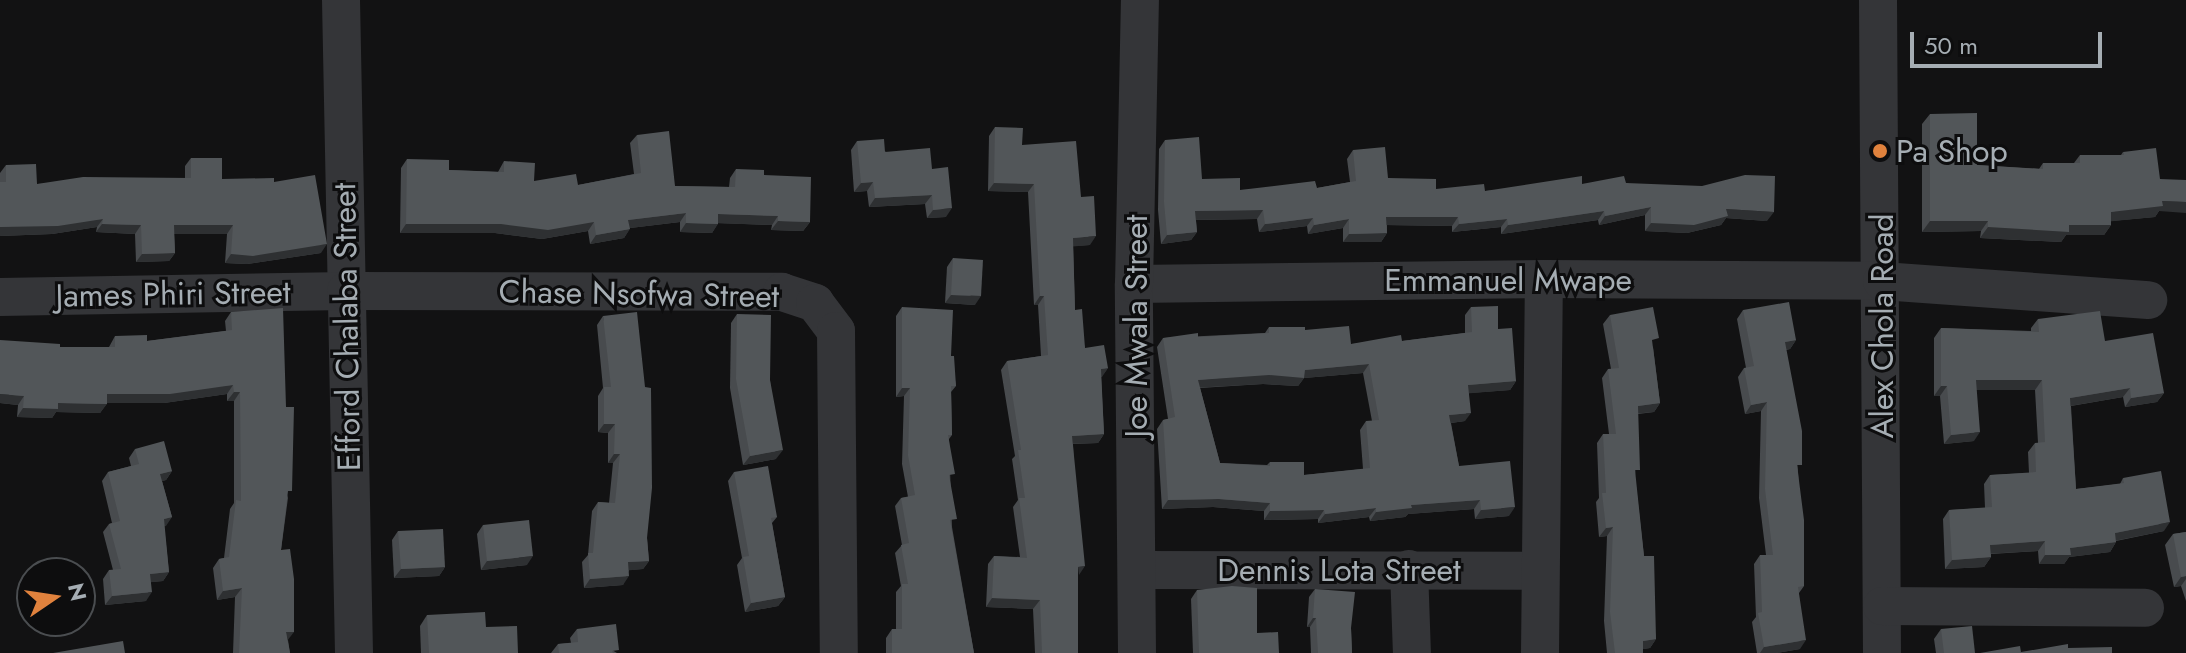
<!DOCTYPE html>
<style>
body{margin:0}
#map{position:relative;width:2186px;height:653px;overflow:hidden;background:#121213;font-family:Jost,sans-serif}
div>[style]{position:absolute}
.minor>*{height:38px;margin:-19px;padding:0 19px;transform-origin:19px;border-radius:19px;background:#343538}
.wall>*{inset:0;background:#484b4e}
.shaded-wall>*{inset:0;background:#2e3032}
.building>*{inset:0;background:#525659}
.dots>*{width:22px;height:22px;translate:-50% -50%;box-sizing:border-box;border:4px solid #0d0d0e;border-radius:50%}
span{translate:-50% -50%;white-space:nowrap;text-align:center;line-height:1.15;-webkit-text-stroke:6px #0d0d0e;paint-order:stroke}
.poi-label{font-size:32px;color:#a5adb3}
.left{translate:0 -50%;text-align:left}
.street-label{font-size:32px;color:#a5adb3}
.north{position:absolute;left:16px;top:557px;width:80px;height:80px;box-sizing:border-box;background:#0d0d0e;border:2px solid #4a4d50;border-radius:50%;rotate:77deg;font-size:22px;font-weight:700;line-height:32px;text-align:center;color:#a5adb3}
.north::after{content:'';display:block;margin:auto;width:28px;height:36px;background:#e0823d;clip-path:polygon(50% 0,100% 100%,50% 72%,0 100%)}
.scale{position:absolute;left:1910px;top:32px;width:192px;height:36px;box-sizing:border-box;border:4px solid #a5adb3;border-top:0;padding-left:10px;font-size:24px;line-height:28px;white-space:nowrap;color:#a5adb3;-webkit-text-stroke:6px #0d0d0e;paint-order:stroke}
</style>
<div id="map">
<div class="minor">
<div style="left:341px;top:0;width:653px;rotate:88.86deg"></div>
<div style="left:1878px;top:0;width:653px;rotate:89.65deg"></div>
<div style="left:1134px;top:284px;width:410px;rotate:-0.7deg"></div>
<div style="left:1544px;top:279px;width:338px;rotate:0.3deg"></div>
<div style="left:1882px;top:281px;width:267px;rotate:4.1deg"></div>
<div style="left:0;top:297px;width:346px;rotate:-1deg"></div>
<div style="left:346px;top:291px;width:436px;rotate:0.1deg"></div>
<div style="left:782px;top:292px;width:35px;rotate:18deg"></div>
<div style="left:815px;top:303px;width:35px;rotate:53deg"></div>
<div style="left:836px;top:331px;width:322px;rotate:89.5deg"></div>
<div style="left:1409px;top:569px;width:84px;rotate:88deg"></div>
<div style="left:1138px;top:570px;width:402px;rotate:0.1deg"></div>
<div style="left:1882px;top:606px;width:263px;rotate:0.4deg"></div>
<div style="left:1137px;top:653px;width:369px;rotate:-90.5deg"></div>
<div style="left:1134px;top:284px;width:284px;rotate:-88.8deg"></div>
<div style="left:1540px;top:653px;width:374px;rotate:-89.4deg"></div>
</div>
<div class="wall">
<div style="clip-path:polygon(1930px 114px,1977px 165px,2039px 169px,2043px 163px,2074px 163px,2080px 155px,2121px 155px,2123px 152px,2159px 211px,2155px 217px,2111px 221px,2111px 225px,2104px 235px,2066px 235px,2061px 242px,1980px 238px,1981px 231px,1922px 232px,1922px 124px)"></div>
<div style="clip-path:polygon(995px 127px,1022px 145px,1081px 197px,1090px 245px,1073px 246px,1075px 310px,1085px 348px,1108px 368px,1101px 377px,1104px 434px,1098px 443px,1073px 444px,1078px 575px,1078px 653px,1035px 653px,1033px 609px,986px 607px,988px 564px,994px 556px,1020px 557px,1013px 507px,1018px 500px,1012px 459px,1015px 456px,1001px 370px,1007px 361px,1041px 356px,1038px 305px,1034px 305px,1028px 192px,988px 191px,989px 136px)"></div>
<div style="clip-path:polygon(637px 135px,675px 186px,729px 187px,730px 178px,736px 169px,764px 175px,810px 222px,803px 231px,771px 230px,772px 225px,718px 223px,712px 233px,680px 232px,680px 222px,630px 228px,624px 238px,590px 244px,588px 231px,542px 239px,495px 233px,400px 233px,401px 168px,407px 159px,449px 170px,498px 172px,504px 161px,534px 181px,578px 185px,634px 174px,630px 143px)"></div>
<div style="clip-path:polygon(1165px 140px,1202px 179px,1240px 190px,1317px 188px,1350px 182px,1347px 159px,1353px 150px,1388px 178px,1436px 189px,1485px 191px,1582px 184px,1626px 183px,1767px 221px,1726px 218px,1721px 225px,1687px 233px,1645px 231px,1645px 215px,1599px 225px,1598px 220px,1501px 234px,1501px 227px,1452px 232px,1452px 226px,1387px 225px,1387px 233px,1381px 242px,1343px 242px,1343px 228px,1308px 234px,1307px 226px,1259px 232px,1257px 219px,1196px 220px,1197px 232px,1191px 240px,1161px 244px,1158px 210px,1159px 149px)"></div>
<div style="clip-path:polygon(857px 141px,932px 169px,946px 217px,927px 218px,925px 204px,869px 207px,867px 191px,854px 192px,851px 150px)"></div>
<div style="clip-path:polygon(191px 158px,222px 179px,274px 182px,321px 253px,247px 264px,225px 263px,227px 234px,174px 234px,175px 253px,169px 261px,136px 262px,135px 234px,96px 232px,97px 227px,52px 234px,0 236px,0 173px,6px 165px,37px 184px,185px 178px,185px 166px)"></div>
<div style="clip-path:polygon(953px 258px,975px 305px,945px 303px,947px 267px)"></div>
<div style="clip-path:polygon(902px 307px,951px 356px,956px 386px,951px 392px,952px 435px,949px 439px,952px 527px,974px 653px,886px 653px,886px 638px,892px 629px,896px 629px,896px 592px,901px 586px,895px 553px,902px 545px,895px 506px,901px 498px,908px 497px,902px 464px,904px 396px,896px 397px,896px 316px)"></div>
<div style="clip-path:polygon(evenodd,1471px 307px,1498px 329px,1516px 381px,1510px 390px,1469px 393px,1465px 421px,1451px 423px,1459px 466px,1509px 516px,1475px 519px,1474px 509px,1408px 514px,1405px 517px,1370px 521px,1369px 517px,1318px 523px,1318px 519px,1264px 520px,1264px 511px,1213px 507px,1162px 509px,1157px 429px,1163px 420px,1168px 419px,1157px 347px,1163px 338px,1265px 333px,1269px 327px,1305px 330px,1351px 344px,1402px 341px,1465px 333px,1465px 315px,1471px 307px,1363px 373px,1372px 421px,1366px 421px,1360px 430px,1363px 469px,1304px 475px,1270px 462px,1267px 465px,1220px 463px,1200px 388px,1263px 384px,1298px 386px,1304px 378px,1363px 373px)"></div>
<div style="clip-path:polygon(1743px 310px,1796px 340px,1790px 349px,1786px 350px,1798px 471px,1804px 586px,1799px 593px,1800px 649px,1776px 653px,1757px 653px,1752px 622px,1756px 617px,1754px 564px,1760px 555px,1766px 555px,1759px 498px,1761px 411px,1745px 414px,1738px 377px,1744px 368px,1746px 368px,1737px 319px)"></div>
<div style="clip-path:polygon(231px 312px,288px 498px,281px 550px,288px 640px,290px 653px,233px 653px,235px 597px,217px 600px,213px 568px,219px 559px,224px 558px,230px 509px,234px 503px,234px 401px,227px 401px,227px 394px,164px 403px,107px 403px,100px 413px,56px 412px,52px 418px,17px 417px,18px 405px,0 403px,60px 347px,109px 347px,115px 336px,147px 341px,226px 331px,225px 321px)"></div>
<div style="clip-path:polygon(737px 314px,770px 380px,776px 459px,743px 465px,730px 388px,731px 323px)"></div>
<div style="clip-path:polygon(1610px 315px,1653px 347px,1660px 403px,1654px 412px,1638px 414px,1635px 477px,1644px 556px,1656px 639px,1650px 648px,1643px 649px,1643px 653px,1607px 653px,1604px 621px,1607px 536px,1599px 537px,1596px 502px,1599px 498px,1597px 443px,1603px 434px,1609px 434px,1602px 378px,1608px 369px,1611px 369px,1603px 324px)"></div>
<div style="clip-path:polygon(603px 316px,647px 538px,649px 561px,643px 569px,629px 570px,623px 585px,584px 588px,582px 562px,588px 555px,592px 511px,598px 502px,609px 503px,613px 463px,608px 463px,608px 433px,598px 432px,598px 396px,603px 388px,597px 325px)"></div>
<div style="clip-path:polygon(2038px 319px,2105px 341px,2164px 393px,2157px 402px,2125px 407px,2123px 397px,2071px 406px,2076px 489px,2120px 484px,2123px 478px,2164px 531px,2116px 541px,2116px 542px,2110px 552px,2069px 557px,2064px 564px,2039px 564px,2038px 551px,1991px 554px,1991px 557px,1984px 567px,1945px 569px,1943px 519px,1949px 510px,1985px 508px,1984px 484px,1990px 475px,2029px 473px,2028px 452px,2035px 443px,2038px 443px,2035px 390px,1976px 390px,1974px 441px,1944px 444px,1940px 396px,1934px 396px,1934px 338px,1941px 328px,2031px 331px,2031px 328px)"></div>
<div style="clip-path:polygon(135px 449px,172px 471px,166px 480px,162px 481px,172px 517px,164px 526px,169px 572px,163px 581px,151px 582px,146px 601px,105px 605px,103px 579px,109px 570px,113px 570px,103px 532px,109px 524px,112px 523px,102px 481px,108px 472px,131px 466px,129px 458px)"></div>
<div style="clip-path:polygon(734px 472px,777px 517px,772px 523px,785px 597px,778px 606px,745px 612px,737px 565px,742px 558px,728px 481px)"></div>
<div style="clip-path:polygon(483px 525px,527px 565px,481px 570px,477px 534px)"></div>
<div style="clip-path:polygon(398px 531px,445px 567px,439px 576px,394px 578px,392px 540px)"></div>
<div style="clip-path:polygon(2186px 532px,2186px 601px,2181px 586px,2174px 587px,2165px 545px,2173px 534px)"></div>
<div style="clip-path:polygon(1315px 589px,1351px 628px,1352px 653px,1311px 653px,1310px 627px,1307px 627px,1309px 597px)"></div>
<div style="clip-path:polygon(1197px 590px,1257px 633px,1279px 653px,1193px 653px,1191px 599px)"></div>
<div style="clip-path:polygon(427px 615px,518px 653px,421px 653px,420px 626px)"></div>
<div style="clip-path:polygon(577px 629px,617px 653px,551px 653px,558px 644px,571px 643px,570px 638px)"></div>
<div style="clip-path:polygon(1941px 629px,1975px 653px,1936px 653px,1934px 639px)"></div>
</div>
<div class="shaded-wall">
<div style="clip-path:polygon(873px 182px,867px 191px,854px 192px,861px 183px)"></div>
<div style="clip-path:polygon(994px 183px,1034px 184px,1028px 192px,988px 191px)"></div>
<div style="clip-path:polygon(932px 195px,925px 204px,869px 207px,875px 198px)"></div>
<div style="clip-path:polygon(2162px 201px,2186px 202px,2186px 213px,2159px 211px,2155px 217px,2104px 222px,2111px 212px)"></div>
<div style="clip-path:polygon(1651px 207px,1645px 215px,1599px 225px,1605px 216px)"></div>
<div style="clip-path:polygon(952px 208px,946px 217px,927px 218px,933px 210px)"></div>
<div style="clip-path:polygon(1726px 209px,1774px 212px,1767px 221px,1726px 218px,1721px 225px,1687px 233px,1645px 231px,1651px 223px)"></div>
<div style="clip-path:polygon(1263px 210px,1257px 219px,1189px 220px,1195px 211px)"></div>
<div style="clip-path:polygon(1604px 211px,1598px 220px,1501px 234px,1508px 225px)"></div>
<div style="clip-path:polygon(686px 213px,680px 222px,622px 229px,628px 220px)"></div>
<div style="clip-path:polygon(718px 214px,778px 216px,772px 225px,712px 223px)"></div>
<div style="clip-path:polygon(1386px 217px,1458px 217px,1452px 226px,1380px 225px)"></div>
<div style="clip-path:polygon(1313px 218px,1307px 226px,1259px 232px,1265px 224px)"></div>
<div style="clip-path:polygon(103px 219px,97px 227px,52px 234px,0 236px,0 227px)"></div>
<div style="clip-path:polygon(1349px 219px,1343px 228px,1308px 234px,1314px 225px)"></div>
<div style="clip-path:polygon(1507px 219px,1501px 227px,1452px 232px,1459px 224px)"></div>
<div style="clip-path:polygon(778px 221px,810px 222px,803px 231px,771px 230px)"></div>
<div style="clip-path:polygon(1930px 221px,1988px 221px,1981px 231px,1922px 232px)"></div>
<div style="clip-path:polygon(594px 222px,588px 231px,542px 239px,495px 233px,400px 233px,406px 224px,501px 224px)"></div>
<div style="clip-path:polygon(686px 223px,718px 224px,712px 233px,680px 232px)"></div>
<div style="clip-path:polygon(102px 224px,141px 225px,135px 234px,96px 232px)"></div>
<div style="clip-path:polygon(174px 225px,233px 225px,227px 234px,168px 234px)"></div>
<div style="clip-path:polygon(2069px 225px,2111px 225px,2104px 235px,2066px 235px,2061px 242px,1980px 238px,1988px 227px)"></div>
<div style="clip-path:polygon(630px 229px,624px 238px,590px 244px,596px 235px)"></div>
<div style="clip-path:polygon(1197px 232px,1191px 240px,1161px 244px,1167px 235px)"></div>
<div style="clip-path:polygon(1387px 233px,1381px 242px,1343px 242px,1349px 234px)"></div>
<div style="clip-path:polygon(1096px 236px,1090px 245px,1067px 247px,1073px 238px)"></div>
<div style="clip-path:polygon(327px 244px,321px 253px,247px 264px,225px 263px,231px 254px)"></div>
<div style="clip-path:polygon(175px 253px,169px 261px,136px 262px,142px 254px)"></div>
<div style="clip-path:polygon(951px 295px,981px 296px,975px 305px,945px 303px)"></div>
<div style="clip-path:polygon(1040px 296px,1044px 296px,1038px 305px,1034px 305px)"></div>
<div style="clip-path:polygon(1796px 340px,1790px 349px,1779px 351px,1785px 342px)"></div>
<div style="clip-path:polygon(1369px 364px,1363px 373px,1304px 378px,1298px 386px,1263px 384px,1192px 388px,1198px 380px)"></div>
<div style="clip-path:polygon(1108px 368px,1102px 377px,1095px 378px,1101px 369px)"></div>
<div style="clip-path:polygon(1976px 380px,2042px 380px,2035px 390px,1969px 390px)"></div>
<div style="clip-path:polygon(1516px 381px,1510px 390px,1461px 394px,1468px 385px)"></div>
<div style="clip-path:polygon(233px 385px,227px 394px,164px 403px,100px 403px,107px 394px)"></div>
<div style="clip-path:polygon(1941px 386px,1947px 386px,1940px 396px,1934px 396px)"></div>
<div style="clip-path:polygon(902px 388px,910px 388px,904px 396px,896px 397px)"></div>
<div style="clip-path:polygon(2130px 388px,2123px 397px,2064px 407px,2070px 398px)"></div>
<div style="clip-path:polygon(234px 392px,240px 392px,234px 401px,227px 401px)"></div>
<div style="clip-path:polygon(2164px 393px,2157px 402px,2125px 407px,2131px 398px)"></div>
<div style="clip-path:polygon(0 394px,24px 396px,18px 405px,0 403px)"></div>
<div style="clip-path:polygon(1767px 402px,1761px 411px,1745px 414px,1751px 405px)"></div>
<div style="clip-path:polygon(58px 403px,107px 404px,100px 413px,56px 412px,52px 418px,17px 417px,23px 408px)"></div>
<div style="clip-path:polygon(1660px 403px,1654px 412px,1632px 414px,1638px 406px)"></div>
<div style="clip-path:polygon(1471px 413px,1465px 421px,1443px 424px,1449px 415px)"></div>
<div style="clip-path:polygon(604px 424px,615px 424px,608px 433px,598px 432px)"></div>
<div style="clip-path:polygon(1980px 432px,1974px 441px,1944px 444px,1951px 435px)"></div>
<div style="clip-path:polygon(1104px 434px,1098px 443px,1066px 444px,1072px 436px)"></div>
<div style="clip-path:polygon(783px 450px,776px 459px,743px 465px,750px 456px)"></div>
<div style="clip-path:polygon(614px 454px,620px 454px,613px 463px,608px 463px)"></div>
<div style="clip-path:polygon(172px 471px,166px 480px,154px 483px,160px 474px)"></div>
<div style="clip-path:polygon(1219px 499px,1270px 503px,1264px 511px,1213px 507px,1162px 509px,1168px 500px)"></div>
<div style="clip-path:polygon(1480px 500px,1474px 509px,1408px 514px,1405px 517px,1370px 521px,1376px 512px,1411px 505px)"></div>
<div style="clip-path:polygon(1515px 507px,1509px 516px,1475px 519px,1481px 510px)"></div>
<div style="clip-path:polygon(1376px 508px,1369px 517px,1318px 523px,1325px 514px)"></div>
<div style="clip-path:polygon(1324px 510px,1318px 519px,1264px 520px,1270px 511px)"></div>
<div style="clip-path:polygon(172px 517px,166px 526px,157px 528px,164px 519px)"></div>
<div style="clip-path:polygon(2170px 522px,2164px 531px,2109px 542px,2115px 533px)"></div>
<div style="clip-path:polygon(1613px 527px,1607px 536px,1599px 537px,1606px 528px)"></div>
<div style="clip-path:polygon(2045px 541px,2038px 551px,1984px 554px,1990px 545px)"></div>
<div style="clip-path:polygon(2116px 542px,2110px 552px,2069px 557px,2064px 564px,2039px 564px,2045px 555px,2070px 548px)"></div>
<div style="clip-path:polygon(533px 556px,527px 565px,481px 570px,487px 561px)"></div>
<div style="clip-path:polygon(1991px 557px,1984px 567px,1945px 569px,1952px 560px)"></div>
<div style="clip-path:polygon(649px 561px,643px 569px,622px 571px,628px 562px)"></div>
<div style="clip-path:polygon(1085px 566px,1079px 575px,1078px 567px)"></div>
<div style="clip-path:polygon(445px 567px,439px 576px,394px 578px,401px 569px)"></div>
<div style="clip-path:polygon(169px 572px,163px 581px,143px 583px,150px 574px)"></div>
<div style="clip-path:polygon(629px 576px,623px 585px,584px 588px,590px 579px)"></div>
<div style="clip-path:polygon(2186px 576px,2186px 579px,2181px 586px,2174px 587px,2181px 577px)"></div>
<div style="clip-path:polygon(242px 588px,235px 597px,217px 600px,223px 591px)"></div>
<div style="clip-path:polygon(152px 592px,146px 601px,105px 605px,112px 596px)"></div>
<div style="clip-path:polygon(785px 597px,778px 606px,745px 612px,751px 603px)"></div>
<div style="clip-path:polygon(992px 598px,1040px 600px,1033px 609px,986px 607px)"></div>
<div style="clip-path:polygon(1313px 618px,1316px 618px,1310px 627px,1307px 627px)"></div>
<div style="clip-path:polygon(286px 632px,294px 632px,287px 641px)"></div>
<div style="clip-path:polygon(1656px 639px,1650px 648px,1637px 650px,1643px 641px)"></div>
<div style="clip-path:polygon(1806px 640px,1800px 649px,1776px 653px,1760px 653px,1764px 647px)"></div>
</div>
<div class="building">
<div style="clip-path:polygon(1977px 113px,1977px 165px,2043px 169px,2043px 163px,2080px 163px,2080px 155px,2124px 155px,2123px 152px,2156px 148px,2160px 179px,2186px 180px,2186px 202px,2162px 201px,2163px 206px,2111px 212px,2111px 225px,2069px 225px,2069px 232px,1988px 227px,1988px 221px,1930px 221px,1930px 114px)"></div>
<div style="clip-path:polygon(995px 127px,1023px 128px,1022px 145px,1076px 141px,1081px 197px,1094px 196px,1096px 236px,1073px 238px,1075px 310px,1082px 309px,1085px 348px,1104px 345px,1108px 368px,1101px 369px,1104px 434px,1072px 436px,1085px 566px,1078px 567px,1078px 653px,1042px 653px,1040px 600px,992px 598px,994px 556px,1027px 558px,1019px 498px,1025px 498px,1018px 450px,1021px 450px,1007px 361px,1048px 355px,1044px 296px,1040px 296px,1034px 184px,994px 183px)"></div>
<div style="clip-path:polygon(669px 131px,675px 186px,735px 187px,736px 169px,764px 170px,764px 175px,811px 177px,810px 222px,778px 221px,778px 216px,718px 214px,718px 224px,686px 223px,686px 213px,628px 220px,630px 229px,596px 235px,594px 222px,548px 230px,501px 224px,406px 224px,407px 159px,449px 160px,449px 170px,504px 172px,504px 161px,535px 163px,534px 181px,576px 174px,578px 185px,641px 173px,637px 135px)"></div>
<div style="clip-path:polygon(1199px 137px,1202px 179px,1240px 178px,1240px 190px,1315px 181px,1317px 188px,1356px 181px,1353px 150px,1385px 147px,1388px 178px,1436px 179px,1436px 189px,1484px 184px,1485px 191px,1582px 176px,1582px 184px,1624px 176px,1626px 183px,1702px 186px,1745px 175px,1775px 176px,1774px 212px,1726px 209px,1728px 216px,1694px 225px,1651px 223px,1651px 207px,1605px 216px,1604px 211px,1508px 225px,1507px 219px,1459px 224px,1458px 217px,1386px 217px,1387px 233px,1349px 234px,1349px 219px,1314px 225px,1313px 218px,1265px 224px,1263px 210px,1195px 211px,1197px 232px,1167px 235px,1164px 202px,1165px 140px)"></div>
<div style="clip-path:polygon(884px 139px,885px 152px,930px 148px,932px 169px,948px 167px,952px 208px,933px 210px,932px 195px,875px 198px,873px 182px,861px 183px,857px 141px)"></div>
<div style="clip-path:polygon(191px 158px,222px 158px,222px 179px,274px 178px,274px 182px,315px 175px,327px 244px,253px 256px,231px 254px,233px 225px,174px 225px,175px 253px,142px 254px,141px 225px,102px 224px,103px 219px,58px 226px,0 227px,0 182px,6px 182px,6px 165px,36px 164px,37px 184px,83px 177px,191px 178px)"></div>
<div style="clip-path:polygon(953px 258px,983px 260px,981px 296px,951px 295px)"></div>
<div style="clip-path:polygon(1789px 302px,1796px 340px,1785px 342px,1802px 431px,1802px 465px,1797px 465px,1804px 520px,1804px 586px,1798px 587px,1806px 640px,1764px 647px,1758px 613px,1762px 612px,1760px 555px,1773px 555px,1765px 489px,1767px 402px,1751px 405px,1744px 368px,1754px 366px,1743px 310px)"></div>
<div style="clip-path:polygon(evenodd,1498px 306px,1498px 329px,1512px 328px,1516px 381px,1468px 385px,1471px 413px,1449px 415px,1459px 466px,1510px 461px,1515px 507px,1481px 510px,1480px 500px,1411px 505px,1412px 508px,1376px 512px,1376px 508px,1325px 514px,1324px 510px,1270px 511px,1270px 503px,1219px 499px,1168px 500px,1163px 420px,1175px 417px,1163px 338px,1198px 333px,1198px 337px,1269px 333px,1269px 327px,1305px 327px,1305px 330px,1349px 326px,1351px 344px,1401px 335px,1402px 341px,1472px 332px,1471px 307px,1498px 306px,1369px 364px,1379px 420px,1366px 421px,1370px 468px,1304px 475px,1304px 462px,1270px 462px,1270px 466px,1220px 463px,1198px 380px,1269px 375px,1304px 378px,1305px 370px,1369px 364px)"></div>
<div style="clip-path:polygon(902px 307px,953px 310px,951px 356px,954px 356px,956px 386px,951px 386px,952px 435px,948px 435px,955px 474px,949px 475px,957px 519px,950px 520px,974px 653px,892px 653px,892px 629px,902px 629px,902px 584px,908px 584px,901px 545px,909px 543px,901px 498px,915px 495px,908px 455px,910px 388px,902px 388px)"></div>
<div style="clip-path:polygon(1653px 307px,1659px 338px,1652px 340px,1660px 403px,1638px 406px,1640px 470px,1635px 470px,1644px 556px,1654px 556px,1656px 639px,1643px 641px,1643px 653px,1615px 653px,1610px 612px,1613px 527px,1606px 528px,1602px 493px,1606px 493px,1603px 434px,1616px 434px,1608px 369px,1619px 368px,1610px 315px)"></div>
<div style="clip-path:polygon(283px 308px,286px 407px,294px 407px,292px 491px,288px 491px,281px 550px,290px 549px,294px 579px,294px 632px,286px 632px,290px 653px,239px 653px,242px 588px,223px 591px,219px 559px,229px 557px,236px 500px,241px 501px,240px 392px,234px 392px,233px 385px,170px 394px,107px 394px,107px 404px,58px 403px,58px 409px,23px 408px,24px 396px,0 394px,0 340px,60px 344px,60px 347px,115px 347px,115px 336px,147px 335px,147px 341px,232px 330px,231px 312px)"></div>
<div style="clip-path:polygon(2100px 311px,2105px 341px,2153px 333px,2164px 393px,2131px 398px,2130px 388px,2070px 398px,2076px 489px,2124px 483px,2123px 478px,2161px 471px,2170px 522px,2115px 533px,2116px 542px,2070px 548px,2071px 555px,2045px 555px,2045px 541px,1990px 545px,1991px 557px,1952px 560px,1949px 510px,1992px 507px,1990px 475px,2036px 472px,2035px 443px,2045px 442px,2042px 380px,1976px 380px,1980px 432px,1951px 435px,1947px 386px,1941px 386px,1941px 328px,2039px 332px,2038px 319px)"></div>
<div style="clip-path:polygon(637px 312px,645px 387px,651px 388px,652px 488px,647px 538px,649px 561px,628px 562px,629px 576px,590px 579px,588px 553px,593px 553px,598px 502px,615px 503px,620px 454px,614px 454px,615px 424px,604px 424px,604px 387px,611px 387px,603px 316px)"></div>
<div style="clip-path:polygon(737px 314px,771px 315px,770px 380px,783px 450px,750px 456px,736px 379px)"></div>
<div style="clip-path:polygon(164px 441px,172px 471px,160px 474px,172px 517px,164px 519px,169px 572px,150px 574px,152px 592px,112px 596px,109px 570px,121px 569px,109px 524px,120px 521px,108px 472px,139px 464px,135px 449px)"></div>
<div style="clip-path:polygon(768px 466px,777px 517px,771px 518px,785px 597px,751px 603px,743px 557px,749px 556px,734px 472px)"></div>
<div style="clip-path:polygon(529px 520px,533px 556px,487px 561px,483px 525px)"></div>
<div style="clip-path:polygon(443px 529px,445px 567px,401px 569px,398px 531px)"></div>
<div style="clip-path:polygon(2186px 532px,2186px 576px,2181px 577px,2173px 534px)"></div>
<div style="clip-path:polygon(1232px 586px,1257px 588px,1257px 633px,1278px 632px,1279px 653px,1199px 653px,1197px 590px)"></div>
<div style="clip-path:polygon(1315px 589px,1355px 592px,1351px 628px,1352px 653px,1318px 653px,1316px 618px,1313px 618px)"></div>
<div style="clip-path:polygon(485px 612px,486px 627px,517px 626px,518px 653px,429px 653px,427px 615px)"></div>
<div style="clip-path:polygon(616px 624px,619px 650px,612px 651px,613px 653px,559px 653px,558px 644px,578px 642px,577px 629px)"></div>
<div style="clip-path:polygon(1972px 626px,1975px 653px,1944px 653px,1941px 629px)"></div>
<div style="clip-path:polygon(123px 641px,125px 653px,53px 653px)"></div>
<div style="clip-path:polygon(2068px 644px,2068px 648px,2112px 647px,2112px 653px,1980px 653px,2020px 646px,2021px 652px)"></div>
</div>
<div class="dots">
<div style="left:1880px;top:151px;background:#e0823d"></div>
</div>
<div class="poi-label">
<span class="left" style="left:1896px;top:151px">Pa Shop</span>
</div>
<div class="street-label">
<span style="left:1508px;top:280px">Emmanuel Mwape</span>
<span style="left:173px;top:294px;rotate:-1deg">James Phiri Street</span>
<span style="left:639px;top:294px;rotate:1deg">Chase Nsofwa Street</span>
<span style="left:1136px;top:326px;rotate:-90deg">Joe Mwala Street</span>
<span style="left:1882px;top:326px;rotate:-90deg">Alex Chola Road</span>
<span style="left:347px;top:327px;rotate:-91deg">Efford Chalaba Street</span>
<span style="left:1339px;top:570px">Dennis Lota Street</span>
</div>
<div class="north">N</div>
<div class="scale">50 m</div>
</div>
